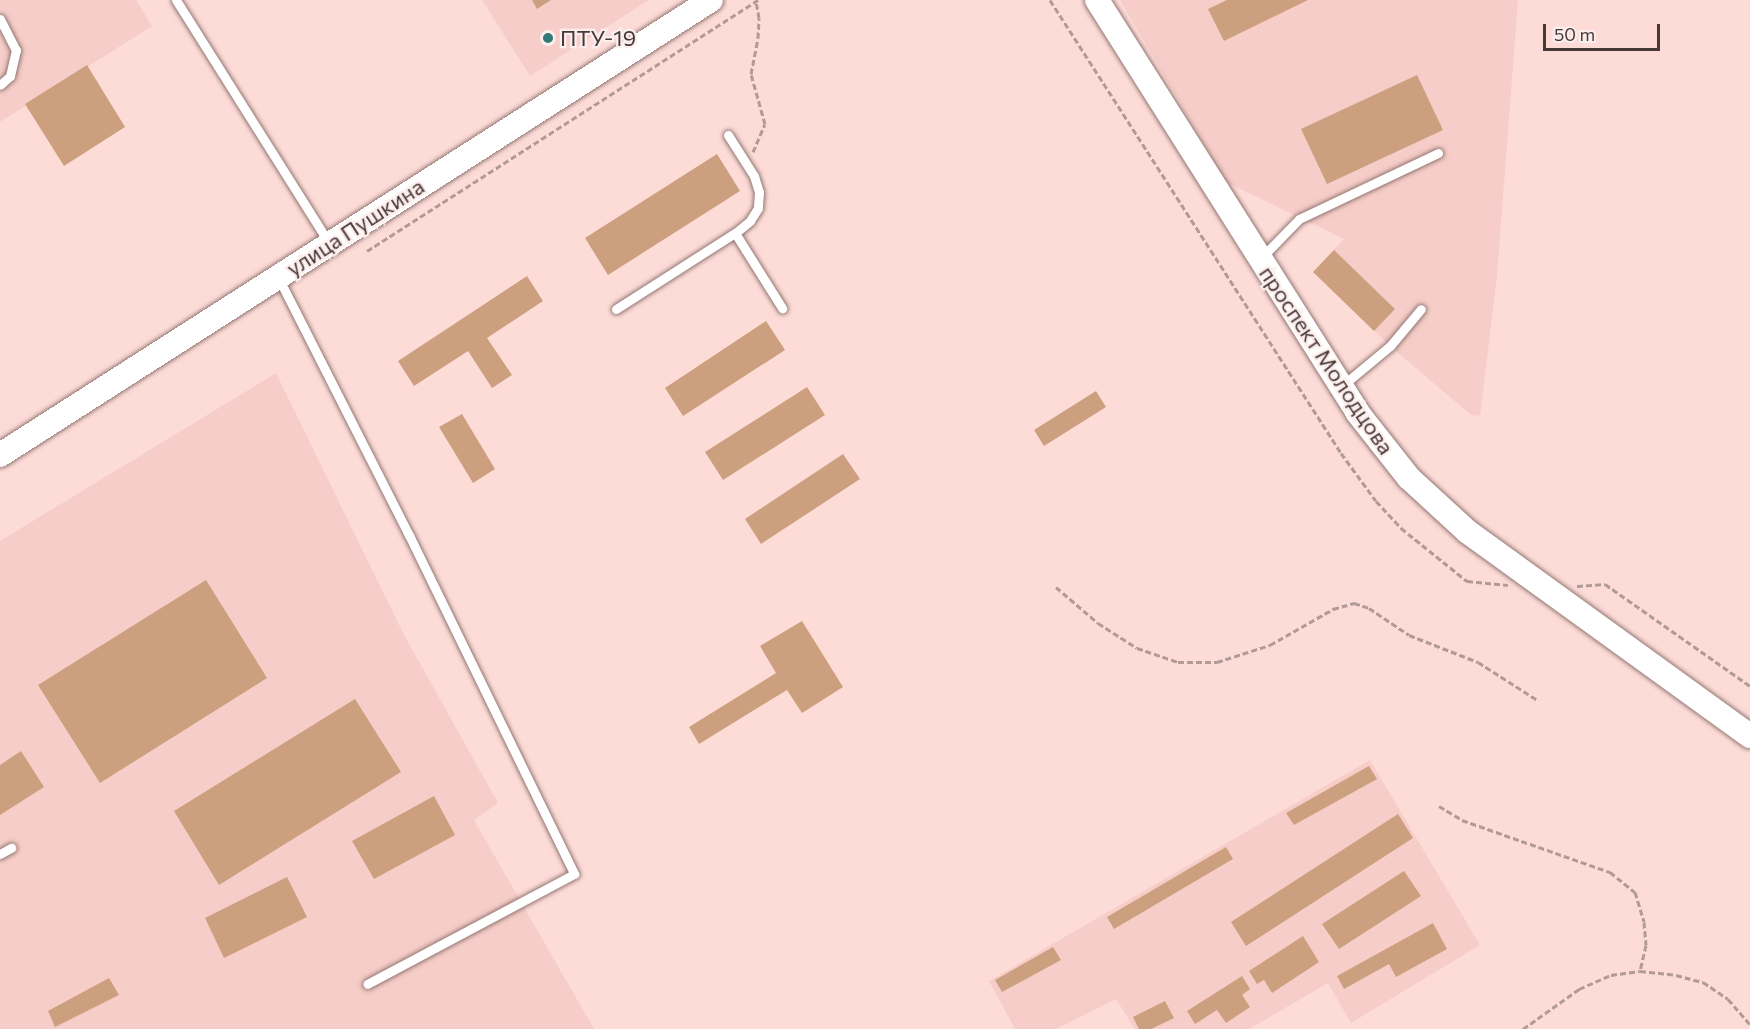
<!DOCTYPE html>
<meta charset="utf-8">
<style>
body{margin:0}
#map{position:relative;width:1750px;height:1029px;overflow:hidden;background:#fddcd8;font-family:Commissioner,sans-serif}
div>[style]{position:absolute}
.built>*{inset:0;background:#f6cdc8}
.building>*{inset:0;background:#cca07e}
.path>*{height:3px;margin-top:-1.5px;transform-origin:0;background:repeating-linear-gradient(90deg,#b29a96 0 6px,transparent 0 9px)}
.roads{filter:drop-shadow(0 0 2px #937672) drop-shadow(0 0 2px #937672)}
.service>*{height:9px;margin:-4.5px;padding:0 4.5px;transform-origin:4.5px;border-radius:4.5px;background:#fff}
.secondary>*{height:24px;margin:-12px;padding:0 12px;transform-origin:12px;border-radius:12px;background:#fff}
.dots>*{width:16px;height:16px;translate:-50% -50%;box-sizing:border-box;border:3px solid #fceeed;border-radius:50%}
span{translate:-50% -50%;white-space:nowrap;text-align:center;line-height:1.15;-webkit-text-stroke:4.5px #fceeed;paint-order:stroke}
.poi-label{font-size:22px;color:#463937}
.left{translate:0 -50%;text-align:left}
.street-label{font-size:22px;color:#463937}
.scale{position:absolute;left:1543px;top:24px;width:117px;height:27px;box-sizing:border-box;border:3px solid #463937;border-top:0;padding-left:8px;font-size:18px;line-height:21px;white-space:nowrap;color:#463937;-webkit-text-stroke:4px #fceeed;paint-order:stroke}
</style>
<div id="map">
<div class="built">
<div style="clip-path:polygon(0 0,136px 0,152px 26px,0 122px)"></div>
<div style="clip-path:polygon(482px 0,649px 0,530px 76px)"></div>
<div style="clip-path:polygon(1120px 0,1518px 0,1497px 276px,1480px 416px,1471px 415px,1390px 346px,1313px 272px,1344px 239px,1226px 182px)"></div>
<div style="clip-path:polygon(276px 373px,403px 633px,498px 803px,474px 820px,594px 1029px,0 1029px,0 541px)"></div>
<div style="clip-path:polygon(1370px 760px,1480px 945px,1351px 1023px,1328px 983px,1249px 1029px,1135px 1029px,1116px 999px,1056px 1029px,1015px 1029px,989px 981px)"></div>
</div>
<div class="building">
<div style="clip-path:polygon(532px 0,551px 0,537px 9px)"></div>
<div style="clip-path:polygon(1227px 0,1308px 0,1224px 41px,1208px 9px)"></div>
<div style="clip-path:polygon(87px 65px,125px 127px,64px 166px,25px 104px)"></div>
<div style="clip-path:polygon(1417px 75px,1443px 130px,1327px 184px,1301px 129px)"></div>
<div style="clip-path:polygon(717px 154px,740px 191px,608px 275px,585px 238px)"></div>
<div style="clip-path:polygon(1334px 250px,1395px 309px,1374px 331px,1313px 272px)"></div>
<div style="clip-path:polygon(527px 276px,543px 301px,487px 338px,512px 375px,492px 388px,468px 351px,414px 386px,398px 361px)"></div>
<div style="clip-path:polygon(766px 321px,785px 350px,683px 416px,665px 388px)"></div>
<div style="clip-path:polygon(807px 387px,825px 415px,723px 480px,705px 452px)"></div>
<div style="clip-path:polygon(1096px 391px,1106px 407px,1044px 446px,1034px 430px)"></div>
<div style="clip-path:polygon(462px 414px,495px 469px,473px 483px,439px 427px)"></div>
<div style="clip-path:polygon(843px 454px,860px 479px,761px 544px,745px 519px)"></div>
<div style="clip-path:polygon(206px 580px,267px 678px,100px 783px,38px 685px)"></div>
<div style="clip-path:polygon(802px 621px,843px 687px,802px 713px,787px 690px,699px 744px,689px 727px,776px 673px,760px 646px)"></div>
<div style="clip-path:polygon(355px 699px,401px 772px,219px 885px,174px 811px)"></div>
<div style="clip-path:polygon(21px 751px,44px 787px,0 815px,0 765px)"></div>
<div style="clip-path:polygon(1369px 766px,1377px 779px,1294px 825px,1286px 813px)"></div>
<div style="clip-path:polygon(434px 796px,455px 835px,374px 879px,352px 841px)"></div>
<div style="clip-path:polygon(1398px 814px,1413px 838px,1246px 946px,1231px 922px)"></div>
<div style="clip-path:polygon(1226px 847px,1233px 859px,1114px 929px,1107px 917px)"></div>
<div style="clip-path:polygon(1404px 871px,1421px 896px,1339px 949px,1322px 924px)"></div>
<div style="clip-path:polygon(287px 877px,307px 917px,224px 958px,205px 918px)"></div>
<div style="clip-path:polygon(1433px 923px,1447px 949px,1396px 977px,1389px 964px,1344px 989px,1337px 976px)"></div>
<div style="clip-path:polygon(1303px 936px,1319px 962px,1272px 993px,1264px 980px,1257px 984px,1249px 971px)"></div>
<div style="clip-path:polygon(1053px 947px,1061px 960px,1002px 992px,995px 980px)"></div>
<div style="clip-path:polygon(1242px 976px,1250px 989px,1242px 995px,1250px 1007px,1226px 1023px,1217px 1010px,1195px 1024px,1187px 1011px)"></div>
<div style="clip-path:polygon(109px 978px,119px 995px,55px 1027px,48px 1011px)"></div>
<div style="clip-path:polygon(1165px 1001px,1174px 1018px,1151px 1029px,1139px 1029px,1133px 1017px)"></div>
</div>
<div class="path">
<div style="left:1050px;top:0;width:538px;rotate:57.28deg"></div>
<div style="left:1341px;top:453px;width:59px;rotate:53.9deg"></div>
<div style="left:1376px;top:501px;width:37px;rotate:47deg"></div>
<div style="left:1401px;top:528px;width:85px;rotate:38.8deg"></div>
<div style="left:1467px;top:581px;width:41px;rotate:5.6deg"></div>
<div style="left:753px;top:152px;width:30px;rotate:-67deg"></div>
<div style="left:765px;top:124px;width:52px;rotate:-105.6deg"></div>
<div style="left:751px;top:74px;width:37px;rotate:-79deg"></div>
<div style="left:758px;top:38px;width:20px;rotate:-87deg"></div>
<div style="left:759px;top:18px;width:17px;rotate:-100deg"></div>
<div style="left:367px;top:251px;width:465px;rotate:-32.7deg"></div>
<div style="left:1577px;top:586px;width:28px;rotate:-4deg"></div>
<div style="left:1605px;top:584px;width:177px;rotate:35.1deg"></div>
<div style="left:1056px;top:587px;width:55px;rotate:40.6deg"></div>
<div style="left:1098px;top:623px;width:46px;rotate:32.7deg"></div>
<div style="left:1137px;top:648px;width:43px;rotate:18.9deg"></div>
<div style="left:1178px;top:662px;width:39px"></div>
<div style="left:1217px;top:662px;width:56px;rotate:-17.8deg"></div>
<div style="left:1270px;top:645px;width:73px;rotate:-29.7deg"></div>
<div style="left:1333px;top:609px;width:22px;rotate:-16deg"></div>
<div style="left:1354px;top:603px;width:16px;rotate:18deg"></div>
<div style="left:1369px;top:608px;width:48px;rotate:34deg"></div>
<div style="left:1409px;top:635px;width:74px;rotate:21.4deg"></div>
<div style="left:1478px;top:662px;width:72px;rotate:32.6deg"></div>
<div style="left:1439px;top:806px;width:27px;rotate:31deg"></div>
<div style="left:1462px;top:820px;width:157px;rotate:19.4deg"></div>
<div style="left:1610px;top:872px;width:32px;rotate:39deg"></div>
<div style="left:1635px;top:892px;width:31px;rotate:73deg"></div>
<div style="left:1644px;top:922px;width:23px;rotate:85deg"></div>
<div style="left:1646px;top:945px;width:27px;rotate:103deg"></div>
<div style="left:1523px;top:1029px;width:69px;rotate:-35.5deg"></div>
<div style="left:1579px;top:989px;width:35px;rotate:-24deg"></div>
<div style="left:1611px;top:975px;width:29px;rotate:-8deg"></div>
<div style="left:1640px;top:971px;width:36px;rotate:6deg"></div>
<div style="left:1676px;top:975px;width:28px;rotate:15deg"></div>
<div style="left:1703px;top:982px;width:30px;rotate:34deg"></div>
<div style="left:1728px;top:999px;width:33px;rotate:49deg"></div>
</div>
<div class="roads">
<div class="service">
<div style="left:176px;top:0;width:287px;rotate:57.8deg"></div>
<div style="left:0;top:19px;width:35px;rotate:63deg"></div>
<div style="left:16px;top:50px;width:27px;rotate:103deg"></div>
<div style="left:10px;top:76px;width:13px;rotate:138deg"></div>
<div style="left:728px;top:135px;width:49px;rotate:57.6deg"></div>
<div style="left:754px;top:176px;width:17px;rotate:73deg"></div>
<div style="left:759px;top:192px;width:16px;rotate:94deg"></div>
<div style="left:758px;top:208px;width:15px;rotate:122deg"></div>
<div style="left:750px;top:221px;width:19px;rotate:141deg"></div>
<div style="left:1261px;top:258px;width:54px;rotate:-45.7deg"></div>
<div style="left:1299px;top:219px;width:154px;rotate:-25.4deg"></div>
<div style="left:279px;top:279px;width:287px;rotate:63.1deg"></div>
<div style="left:409px;top:535px;width:377px;rotate:64deg"></div>
<div style="left:574px;top:874px;width:234px;rotate:152deg"></div>
<div style="left:616px;top:309px;width:141px;rotate:-32.6deg"></div>
<div style="left:735px;top:233px;width:89px;rotate:57.9deg"></div>
<div style="left:1343px;top:385px;width:61px;rotate:-39.7deg"></div>
<div style="left:1390px;top:346px;width:48px;rotate:-50deg"></div>
<div style="left:0;top:854px;width:13px;rotate:-29deg"></div>
</div>
<div class="secondary">
<div style="left:1097px;top:0;width:487px;rotate:57.7deg"></div>
<div style="left:1357px;top:412px;width:84px;rotate:51.8deg"></div>
<div style="left:1409px;top:478px;width:80px;rotate:42.5deg"></div>
<div style="left:1468px;top:532px;width:348px;rotate:35.9deg"></div>
<div style="left:0;top:455px;width:844px;rotate:-32.62deg"></div>
</div>
</div>
<div class="dots">
<div style="left:548px;top:38px;background:#317a77"></div>
</div>
<div class="poi-label">
<span class="left" style="left:560px;top:38px">ПТУ-19</span>
</div>
<div class="street-label">
<span style="left:355px;top:227px;rotate:-33deg">улица Пушкина</span>
<span style="left:1327px;top:360px;rotate:56deg">проспект Молодцова</span>
</div>
<div class="scale">50 m</div>
</div>
